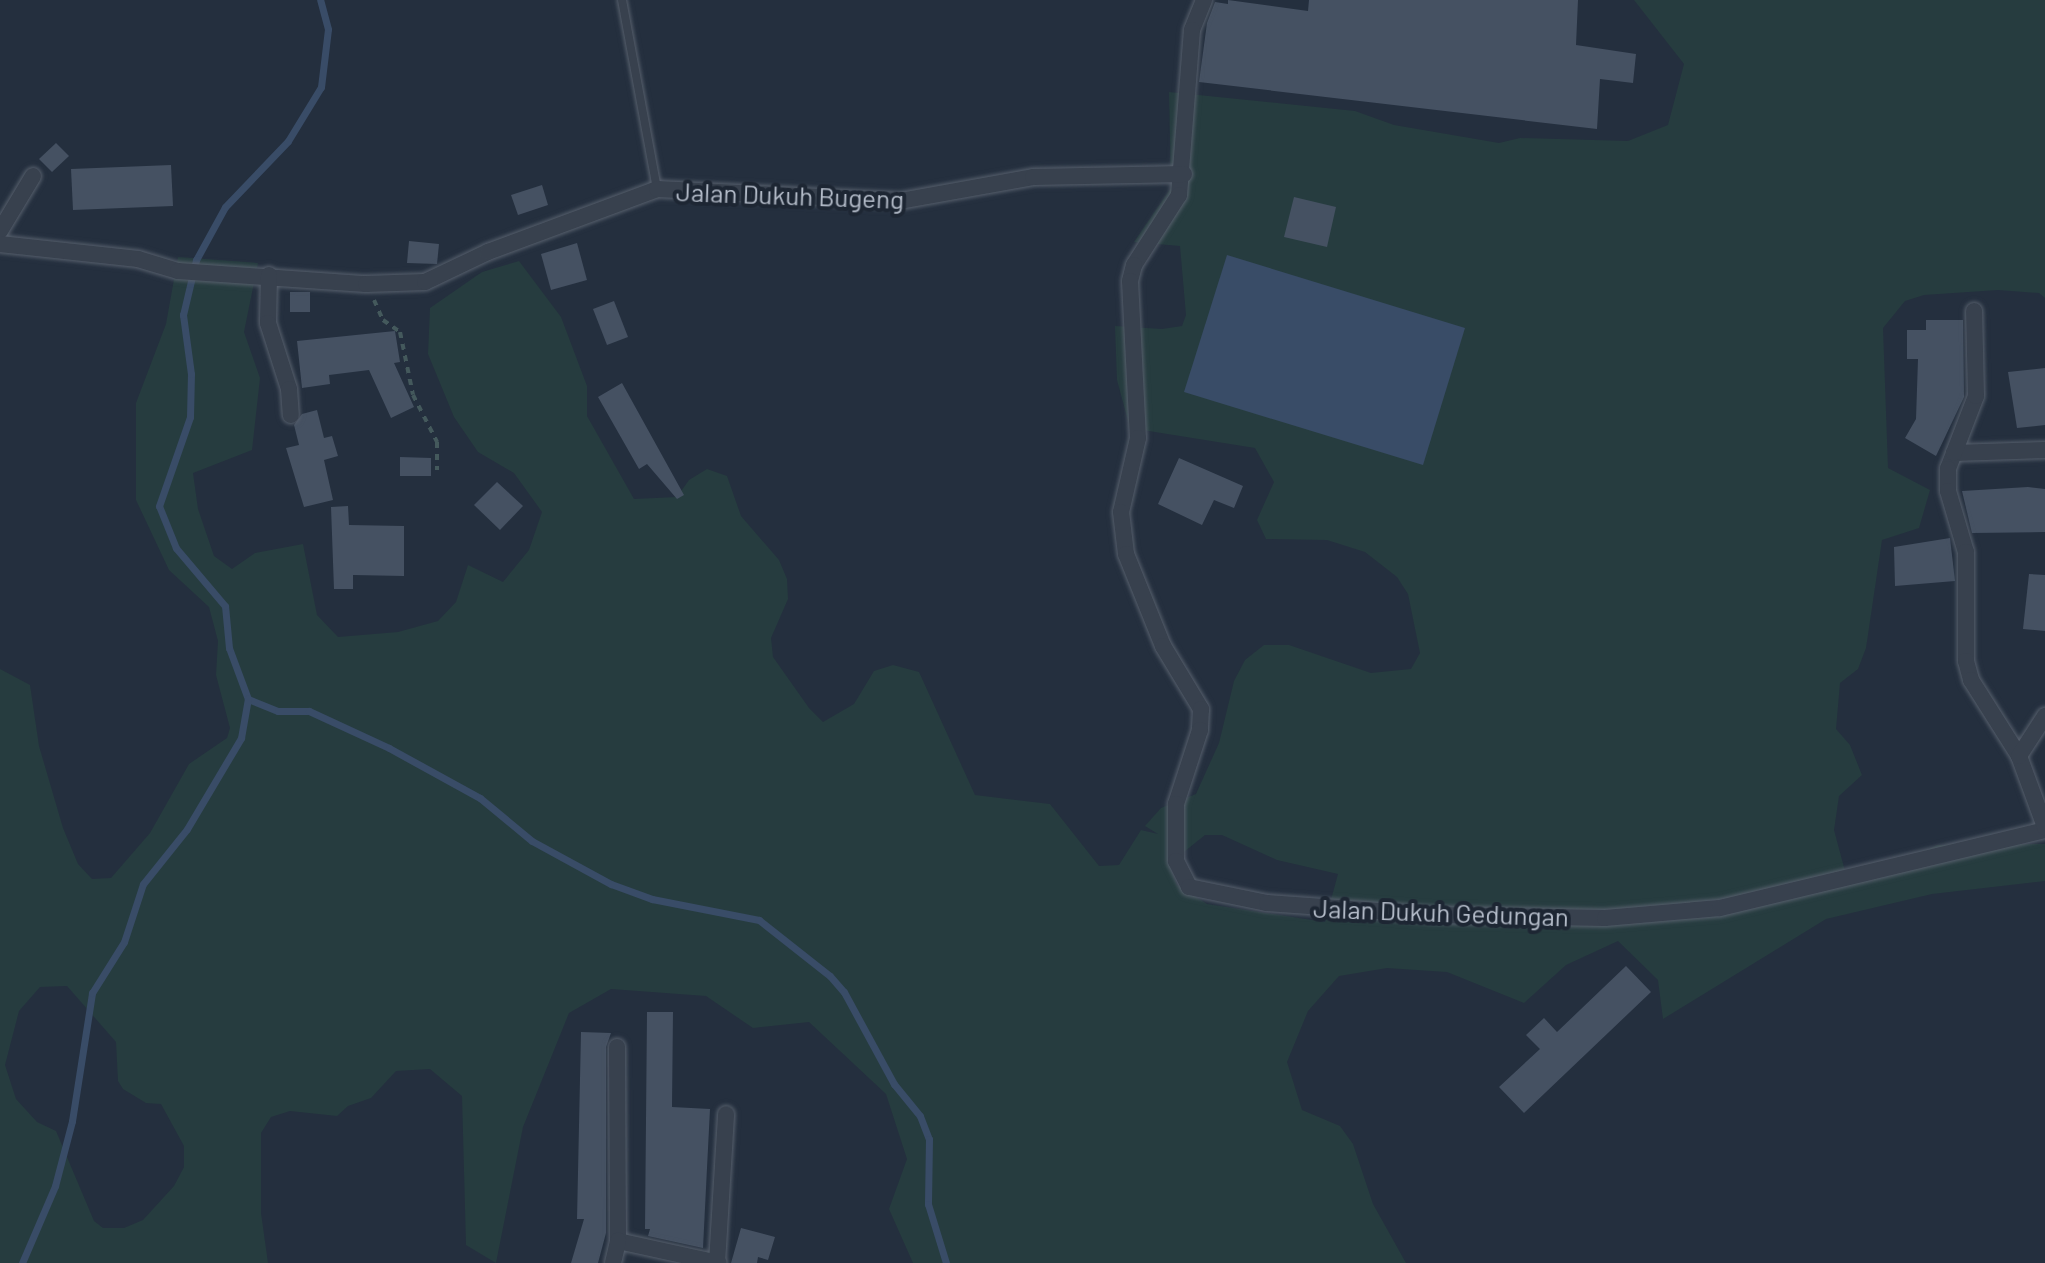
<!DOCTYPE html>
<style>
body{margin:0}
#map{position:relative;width:2045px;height:1263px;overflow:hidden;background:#242f3e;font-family:Barlow,sans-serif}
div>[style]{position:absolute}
.green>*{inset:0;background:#263c3f}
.water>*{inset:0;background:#394c67}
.stream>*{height:7px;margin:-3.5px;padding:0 3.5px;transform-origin:3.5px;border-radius:3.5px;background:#394c67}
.building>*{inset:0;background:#455162}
.path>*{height:4px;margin-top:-2px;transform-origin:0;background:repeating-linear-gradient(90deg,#44595c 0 6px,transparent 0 12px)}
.roads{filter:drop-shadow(0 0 2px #565f6c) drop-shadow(0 0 2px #565f6c)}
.lane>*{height:8px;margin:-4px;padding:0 4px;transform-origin:4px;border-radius:4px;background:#38414e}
.street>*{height:16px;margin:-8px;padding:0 8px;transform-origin:8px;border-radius:8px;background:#38414e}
span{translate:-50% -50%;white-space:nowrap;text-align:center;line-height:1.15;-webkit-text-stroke:8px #1d2633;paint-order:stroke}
.street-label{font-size:26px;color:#b4bcc9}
</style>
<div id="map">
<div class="green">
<div style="clip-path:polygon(evenodd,1634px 0,2045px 0,2045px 298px,2039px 293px,1998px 290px,1924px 295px,1905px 301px,1883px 328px,1888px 468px,1930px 490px,1919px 528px,1882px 540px,1866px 648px,1858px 669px,1840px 683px,1836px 729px,1850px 745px,1862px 775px,1839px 796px,1834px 830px,1845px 871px,1915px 856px,1937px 845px,2045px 844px,2045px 881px,1932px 894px,1826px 919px,1663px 1019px,1658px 980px,1618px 941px,1566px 965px,1524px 1003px,1447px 972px,1387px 968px,1339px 976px,1308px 1011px,1287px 1062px,1302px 1110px,1340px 1126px,1353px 1144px,1373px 1204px,1406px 1263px,913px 1263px,889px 1209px,907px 1159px,886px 1094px,809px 1022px,753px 1028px,706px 996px,611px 989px,569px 1013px,523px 1127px,496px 1263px,466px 1245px,462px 1096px,430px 1069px,396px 1071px,371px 1098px,348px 1106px,337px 1116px,290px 1111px,271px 1117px,261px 1133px,261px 1213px,268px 1263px,0 1263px,0 669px,30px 685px,39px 746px,63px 828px,78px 864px,92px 879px,111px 878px,150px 833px,189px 764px,227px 738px,230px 728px,216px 675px,218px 641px,209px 607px,169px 570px,136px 500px,136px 403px,166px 324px,178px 257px,258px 263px,244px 332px,260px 378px,252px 450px,193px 473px,198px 509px,214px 556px,232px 569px,255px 553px,303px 544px,317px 615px,338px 637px,398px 632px,438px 621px,456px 602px,468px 565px,503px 582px,529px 550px,542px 512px,514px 473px,478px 452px,454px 417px,428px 354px,430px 308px,482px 272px,519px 261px,561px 317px,587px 386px,587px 416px,634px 499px,677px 497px,689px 480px,707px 469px,727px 476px,741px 516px,779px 560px,787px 579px,788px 599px,771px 638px,773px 657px,809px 708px,823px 722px,854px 704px,874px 671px,893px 665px,919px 672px,975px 795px,1050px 804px,1099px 866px,1119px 865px,1141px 830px,1158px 834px,1145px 826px,1161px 808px,1196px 794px,1219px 743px,1234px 681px,1245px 660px,1264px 645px,1289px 645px,1371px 673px,1411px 669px,1420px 653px,1408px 594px,1397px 577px,1365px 552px,1327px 540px,1266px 539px,1257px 520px,1274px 482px,1255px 448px,1130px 428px,1117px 380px,1115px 326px,1162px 329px,1182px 326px,1186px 315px,1180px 246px,1134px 242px,1171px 188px,1169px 92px,1355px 111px,1394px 125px,1499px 143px,1520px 138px,1628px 141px,1668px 125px,1684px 64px,1634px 0,1205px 835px,1222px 835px,1277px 860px,1338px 874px,1325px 922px,1207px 904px,1177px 885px,1169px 864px,1205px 835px,1634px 0,67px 986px,116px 1042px,118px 1081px,123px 1089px,146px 1103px,161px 1104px,184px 1146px,184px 1167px,174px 1186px,143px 1220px,124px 1228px,103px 1228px,94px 1221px,56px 1131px,37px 1122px,16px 1099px,5px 1065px,19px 1011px,40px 987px,67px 986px)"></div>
</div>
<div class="water">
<div style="clip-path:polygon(1227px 255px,1465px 328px,1423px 465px,1184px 392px)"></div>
</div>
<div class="stream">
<div style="left:248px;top:699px;width:32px;rotate:22deg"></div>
<div style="left:278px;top:711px;width:31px"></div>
<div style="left:309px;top:711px;width:88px;rotate:24.8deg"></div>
<div style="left:389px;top:748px;width:104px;rotate:28.8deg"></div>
<div style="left:480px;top:798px;width:67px;rotate:39.6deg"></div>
<div style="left:532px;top:841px;width:90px;rotate:28.6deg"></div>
<div style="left:611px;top:884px;width:44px;rotate:20.1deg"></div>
<div style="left:652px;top:899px;width:109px;rotate:11.1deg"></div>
<div style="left:759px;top:920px;width:90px;rotate:38.3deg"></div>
<div style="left:830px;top:976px;width:21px;rotate:49deg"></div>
<div style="left:844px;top:992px;width:105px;rotate:61.5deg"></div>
<div style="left:894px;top:1084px;width:41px;rotate:50.9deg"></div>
<div style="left:920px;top:1116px;width:25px;rotate:69deg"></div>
<div style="left:929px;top:1139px;width:65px;rotate:90.9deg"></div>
<div style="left:928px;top:1204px;width:62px;rotate:73deg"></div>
<div style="left:248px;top:699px;width:54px;rotate:-110.4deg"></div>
<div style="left:229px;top:648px;width:42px;rotate:-95.4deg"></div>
<div style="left:225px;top:606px;width:76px;rotate:-130.2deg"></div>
<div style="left:176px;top:548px;width:45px;rotate:-112deg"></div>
<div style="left:159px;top:506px;width:94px;rotate:-70.8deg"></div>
<div style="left:190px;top:417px;width:43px;rotate:-88.7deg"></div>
<div style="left:191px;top:374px;width:60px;rotate:-97.7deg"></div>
<div style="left:183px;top:315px;width:57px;rotate:-76.7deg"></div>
<div style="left:196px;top:260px;width:60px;rotate:-61.3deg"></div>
<div style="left:225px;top:207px;width:91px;rotate:-46.3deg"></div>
<div style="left:288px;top:141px;width:63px;rotate:-58.6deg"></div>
<div style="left:321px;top:87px;width:58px;rotate:-83.1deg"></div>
<div style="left:328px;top:29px;width:30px;rotate:-105deg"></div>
<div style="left:22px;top:1263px;width:84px;rotate:-66.8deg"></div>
<div style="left:55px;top:1186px;width:67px;rotate:-75.3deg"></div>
<div style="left:72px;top:1121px;width:130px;rotate:-81.1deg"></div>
<div style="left:92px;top:993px;width:60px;rotate:-57.9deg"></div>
<div style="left:124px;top:942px;width:61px;rotate:-71.9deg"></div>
<div style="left:143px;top:884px;width:70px;rotate:-51.3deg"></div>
<div style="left:187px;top:829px;width:106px;rotate:-59.3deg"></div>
<div style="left:241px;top:738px;width:40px;rotate:-80deg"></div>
</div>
<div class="building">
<div style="clip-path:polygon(1228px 0,1308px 11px,1309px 0,1578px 0,1576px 45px,1636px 54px,1633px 83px,1600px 79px,1597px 129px,1199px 82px,1207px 23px,1215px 2px,1228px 4px)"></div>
<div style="clip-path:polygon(56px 143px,69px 156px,52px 172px,39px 159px)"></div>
<div style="clip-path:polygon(171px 165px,173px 206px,73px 210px,71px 169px)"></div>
<div style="clip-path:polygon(542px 185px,548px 205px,518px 215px,511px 195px)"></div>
<div style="clip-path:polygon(1294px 197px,1336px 207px,1327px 247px,1284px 237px)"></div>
<div style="clip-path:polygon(409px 241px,439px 244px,437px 264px,407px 263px)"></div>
<div style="clip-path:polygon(577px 243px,587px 280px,551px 290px,541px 254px)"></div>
<div style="clip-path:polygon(290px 292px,310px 292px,310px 312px,290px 312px)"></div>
<div style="clip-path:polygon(614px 301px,628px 337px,607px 345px,593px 309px)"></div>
<div style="clip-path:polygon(1926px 320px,1963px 320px,1964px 397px,1936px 456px,1905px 438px,1916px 419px,1918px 359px,1907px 359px,1907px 330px,1926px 330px)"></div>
<div style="clip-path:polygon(395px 331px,400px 362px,394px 363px,414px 407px,391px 418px,369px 370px,329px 375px,330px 384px,302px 388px,297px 341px)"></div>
<div style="clip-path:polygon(2045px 368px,2045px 425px,2017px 428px,2008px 372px)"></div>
<div style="clip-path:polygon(622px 383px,684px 495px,677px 499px,647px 464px,639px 469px,598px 397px)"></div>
<div style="clip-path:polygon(317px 410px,324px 438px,332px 436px,338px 456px,324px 460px,333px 500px,304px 507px,286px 448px,299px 445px,294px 425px,302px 414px)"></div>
<div style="clip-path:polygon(400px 457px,431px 458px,431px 476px,400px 476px)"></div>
<div style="clip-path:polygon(1179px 458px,1243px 486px,1234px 508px,1214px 500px,1202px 525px,1158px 504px)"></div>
<div style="clip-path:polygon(497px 482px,523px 506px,500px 530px,474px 505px)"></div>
<div style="clip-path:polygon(2028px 487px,2045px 489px,2045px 532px,1972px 533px,1962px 491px)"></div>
<div style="clip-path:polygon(348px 506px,349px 525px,404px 526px,404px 576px,353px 575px,353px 589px,334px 589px,331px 507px)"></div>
<div style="clip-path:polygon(1950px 538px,1955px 581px,1895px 586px,1894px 547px)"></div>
<div style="clip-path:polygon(2029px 574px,2045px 575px,2045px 631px,2023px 629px)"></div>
<div style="clip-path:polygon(1626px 966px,1651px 992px,1524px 1113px,1499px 1087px,1540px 1049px,1526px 1035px,1544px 1018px,1557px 1032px)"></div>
<div style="clip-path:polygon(647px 1012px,673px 1012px,672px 1107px,710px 1109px,703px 1248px,648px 1236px,650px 1229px,645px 1229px)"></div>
<div style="clip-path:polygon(581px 1032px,611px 1033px,606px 1047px,606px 1233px,598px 1263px,571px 1263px,584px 1219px,577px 1219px)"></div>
<div style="clip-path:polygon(741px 1228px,775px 1237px,768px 1260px,758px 1257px,757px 1263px,731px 1263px)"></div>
</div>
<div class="path">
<div style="left:374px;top:300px;width:22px;rotate:66deg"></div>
<div style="left:383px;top:320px;width:21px;rotate:35deg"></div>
<div style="left:400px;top:332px;width:64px;rotate:78.3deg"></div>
<div style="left:413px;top:395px;width:53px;rotate:62.9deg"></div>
<div style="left:437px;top:442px;width:28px;rotate:90deg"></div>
</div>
<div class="roads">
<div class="lane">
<div style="left:622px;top:0;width:192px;rotate:79.5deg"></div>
</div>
<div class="street">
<div style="left:1204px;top:0;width:32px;rotate:112deg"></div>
<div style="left:1192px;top:30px;width:166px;rotate:94.5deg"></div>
<div style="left:1179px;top:195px;width:83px;rotate:122.7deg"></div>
<div style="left:1134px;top:265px;width:16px;rotate:104deg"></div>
<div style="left:1130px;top:281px;width:157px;rotate:87.1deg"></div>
<div style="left:1138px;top:438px;width:76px;rotate:102.9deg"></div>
<div style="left:1121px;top:512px;width:42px;rotate:83.2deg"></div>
<div style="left:1126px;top:554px;width:99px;rotate:68.1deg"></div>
<div style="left:1163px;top:646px;width:74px;rotate:58.9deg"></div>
<div style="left:1201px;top:709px;width:21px;rotate:93deg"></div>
<div style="left:1200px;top:730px;width:78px;rotate:108deg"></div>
<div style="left:1176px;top:804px;width:57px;rotate:90deg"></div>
<div style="left:1176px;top:861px;width:29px;rotate:63deg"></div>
<div style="left:1189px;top:887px;width:80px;rotate:11.6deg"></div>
<div style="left:1267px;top:903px;width:168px;rotate:4.1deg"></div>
<div style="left:1435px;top:915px;width:170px;rotate:1deg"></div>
<div style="left:1605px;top:918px;width:115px;rotate:-5deg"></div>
<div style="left:1720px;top:908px;width:334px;rotate:-13.5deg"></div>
<div style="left:0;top:231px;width:64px;rotate:-59deg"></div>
<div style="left:0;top:244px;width:139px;rotate:6.2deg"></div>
<div style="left:138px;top:259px;width:42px;rotate:16.7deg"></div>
<div style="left:178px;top:271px;width:188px;rotate:4deg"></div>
<div style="left:366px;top:284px;width:59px;rotate:-1.9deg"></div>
<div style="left:425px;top:282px;width:70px;rotate:-25.5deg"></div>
<div style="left:488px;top:252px;width:180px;rotate:-20.4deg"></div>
<div style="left:657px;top:189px;width:243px;rotate:2.8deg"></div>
<div style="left:900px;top:201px;width:135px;rotate:-10.2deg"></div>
<div style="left:1033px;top:177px;width:151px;rotate:-1.1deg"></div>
<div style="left:269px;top:275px;width:48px;rotate:91.2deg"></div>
<div style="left:268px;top:323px;width:69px;rotate:72.3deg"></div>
<div style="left:289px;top:389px;width:26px;rotate:86deg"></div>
<div style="left:2045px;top:450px;width:91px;rotate:178.1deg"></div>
<div style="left:1954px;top:453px;width:17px;rotate:111deg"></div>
<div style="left:1948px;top:469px;width:22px;rotate:90deg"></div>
<div style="left:1948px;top:491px;width:64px;rotate:73.6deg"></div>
<div style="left:1966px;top:552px;width:109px;rotate:90deg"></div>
<div style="left:1966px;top:661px;width:20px;rotate:75deg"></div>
<div style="left:1971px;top:680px;width:90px;rotate:57.7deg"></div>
<div style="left:2019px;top:756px;width:76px;rotate:69.9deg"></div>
<div style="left:1954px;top:453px;width:61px;rotate:-68.9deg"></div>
<div style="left:1976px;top:396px;width:85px;rotate:-91.3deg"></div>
<div style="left:2019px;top:756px;width:48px;rotate:-57deg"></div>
<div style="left:617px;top:1047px;width:194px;rotate:89.7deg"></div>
<div style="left:618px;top:1241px;width:103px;rotate:12.3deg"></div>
<div style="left:613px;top:1263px;width:23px;rotate:-77deg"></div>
<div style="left:717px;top:1263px;width:149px;rotate:-86.5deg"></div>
</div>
</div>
<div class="street-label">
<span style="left:790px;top:195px;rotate:2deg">Jalan Dukuh Bugeng</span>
<span style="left:1441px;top:912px;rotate:2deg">Jalan Dukuh Gedungan</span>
</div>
</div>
